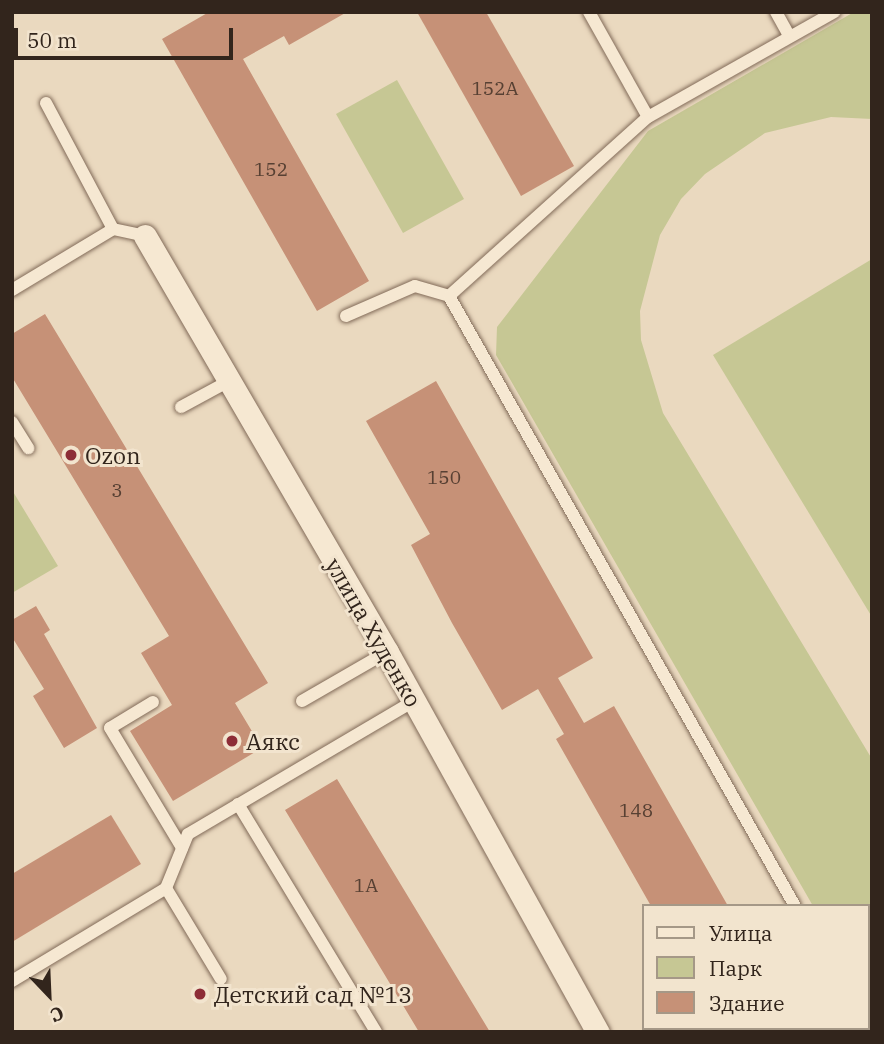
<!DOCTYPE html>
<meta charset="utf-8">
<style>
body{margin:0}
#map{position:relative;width:884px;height:1044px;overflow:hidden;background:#ead9bf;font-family:"IBM Plex Serif",serif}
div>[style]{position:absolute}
.green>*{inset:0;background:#c6c794}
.building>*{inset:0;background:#c69177}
.roads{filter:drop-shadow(0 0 2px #826b59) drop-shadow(0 0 2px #826b59)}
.lane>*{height:12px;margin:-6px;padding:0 6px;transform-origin:6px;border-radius:6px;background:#f6e8d2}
.street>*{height:23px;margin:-11.5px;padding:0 11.5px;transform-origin:11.5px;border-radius:11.5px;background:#f6e8d2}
.dots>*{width:19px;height:19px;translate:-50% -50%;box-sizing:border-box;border:4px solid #f2e4ce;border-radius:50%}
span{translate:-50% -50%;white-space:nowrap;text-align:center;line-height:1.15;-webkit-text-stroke:6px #f2e4ce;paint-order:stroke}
.number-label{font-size:19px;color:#574033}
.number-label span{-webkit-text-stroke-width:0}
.poi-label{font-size:23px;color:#32251c}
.left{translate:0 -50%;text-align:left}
.street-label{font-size:23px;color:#32251c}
.frame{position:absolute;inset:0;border:14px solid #32251c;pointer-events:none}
.legend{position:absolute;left:642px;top:904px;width:228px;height:126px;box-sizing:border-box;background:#f2e4ce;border:2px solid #a59887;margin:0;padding:9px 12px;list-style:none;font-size:21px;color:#32251c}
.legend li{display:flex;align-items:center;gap:14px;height:35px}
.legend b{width:35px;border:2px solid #a59887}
.north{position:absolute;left:14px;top:960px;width:70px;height:70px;-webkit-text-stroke:5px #f2e4ce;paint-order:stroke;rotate:157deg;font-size:19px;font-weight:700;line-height:28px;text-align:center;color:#32251c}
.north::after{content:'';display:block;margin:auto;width:24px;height:32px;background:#32251c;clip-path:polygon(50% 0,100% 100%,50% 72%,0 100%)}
.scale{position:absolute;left:14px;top:28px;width:219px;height:32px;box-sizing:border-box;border:4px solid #32251c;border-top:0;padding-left:9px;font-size:21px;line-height:24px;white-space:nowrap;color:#32251c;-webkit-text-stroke:5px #f2e4ce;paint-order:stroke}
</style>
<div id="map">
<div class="green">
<div style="clip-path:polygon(854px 12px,872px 12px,872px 119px,831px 117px,765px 133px,705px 174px,681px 199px,660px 235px,640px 311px,641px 340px,663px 413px,872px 759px,872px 1006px,868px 906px,813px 906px,496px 355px,497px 327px,648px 131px)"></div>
<div style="clip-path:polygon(397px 80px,464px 199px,403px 233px,336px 114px)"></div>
<div style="clip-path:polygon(872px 259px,872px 617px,713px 355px)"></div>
<div style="clip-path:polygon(12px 490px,58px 566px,12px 593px)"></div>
</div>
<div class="building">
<div style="clip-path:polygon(209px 12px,347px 12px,289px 45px,284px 36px,243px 59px,369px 281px,317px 311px,162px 39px)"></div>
<div style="clip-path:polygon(417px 12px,486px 12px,574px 166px,521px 196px)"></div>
<div style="clip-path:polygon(45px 314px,268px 683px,235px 703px,262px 748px,173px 801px,130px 731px,172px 705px,141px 653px,169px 636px,12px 377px,12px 334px)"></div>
<div style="clip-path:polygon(436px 381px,593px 658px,558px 678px,584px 723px,614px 706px,728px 906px,651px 906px,556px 739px,564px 734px,538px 689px,502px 710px,452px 623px,411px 545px,430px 534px,366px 421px)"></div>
<div style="clip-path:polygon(36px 606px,50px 630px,44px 634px,97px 728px,64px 748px,33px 696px,44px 689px,12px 637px,12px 620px)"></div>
<div style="clip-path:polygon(337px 779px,490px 1032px,419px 1032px,383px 972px,285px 810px)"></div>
<div style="clip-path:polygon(111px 815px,141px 864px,12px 942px,12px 874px)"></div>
</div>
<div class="roads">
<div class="lane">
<div style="left:589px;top:12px;width:120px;rotate:60.7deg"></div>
<div style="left:776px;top:12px;width:26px;rotate:61deg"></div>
<div style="left:46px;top:103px;width:143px;rotate:62deg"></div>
<div style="left:12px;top:290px;width:118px;rotate:-31.1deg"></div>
<div style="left:113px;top:229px;width:33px;rotate:12deg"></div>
<div style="left:449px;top:296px;width:268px;rotate:-42deg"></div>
<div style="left:648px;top:117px;width:214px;rotate:-29.4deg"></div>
<div style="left:346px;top:316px;width:75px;rotate:-23.5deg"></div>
<div style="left:415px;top:286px;width:35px;rotate:16deg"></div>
<div style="left:449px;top:296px;width:701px;rotate:60.44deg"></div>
<div style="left:181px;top:407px;width:55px;rotate:-28.4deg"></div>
<div style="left:12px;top:422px;width:31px;rotate:58deg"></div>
<div style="left:302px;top:701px;width:98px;rotate:-30deg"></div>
<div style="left:153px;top:702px;width:50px;rotate:148.8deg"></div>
<div style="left:110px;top:728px;width:140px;rotate:59deg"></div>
<div style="left:238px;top:804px;width:267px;rotate:58.8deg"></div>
<div style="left:166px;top:888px;width:106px;rotate:58.9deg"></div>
<div style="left:12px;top:981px;width:180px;rotate:-31.1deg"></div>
<div style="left:166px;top:888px;width:58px;rotate:-67.8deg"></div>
<div style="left:188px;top:834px;width:262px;rotate:-30.5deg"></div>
<div style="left:864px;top:1028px;width:4px;rotate:63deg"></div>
</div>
<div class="street">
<div style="left:145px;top:236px;width:481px;rotate:59.8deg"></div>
<div style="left:387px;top:652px;width:435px;rotate:61deg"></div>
</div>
</div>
<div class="dots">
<div style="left:71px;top:455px;background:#8d2d37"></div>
<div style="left:232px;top:741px;background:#8d2d37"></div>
<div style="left:200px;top:994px;background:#8d2d37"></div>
</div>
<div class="number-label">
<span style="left:495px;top:89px">152А</span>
<span style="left:271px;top:170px">152</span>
<span style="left:444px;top:478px">150</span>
<span style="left:117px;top:491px">3</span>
<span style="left:636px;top:811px">148</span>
<span style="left:366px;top:886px">1А</span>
</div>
<div class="poi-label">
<span class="left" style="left:85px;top:455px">Ozon</span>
<span class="left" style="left:246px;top:741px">Аякс</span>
<span class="left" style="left:214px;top:994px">Детский сад №13</span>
</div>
<div class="street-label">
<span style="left:374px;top:632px;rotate:60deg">улица Худенко</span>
</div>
<div class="frame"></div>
<ul class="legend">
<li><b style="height:9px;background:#f6e8d2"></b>Улица</li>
<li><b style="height:19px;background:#c6c794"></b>Парк</li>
<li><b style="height:19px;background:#c69177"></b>Здание</li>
</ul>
<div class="north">С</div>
<div class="scale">50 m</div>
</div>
